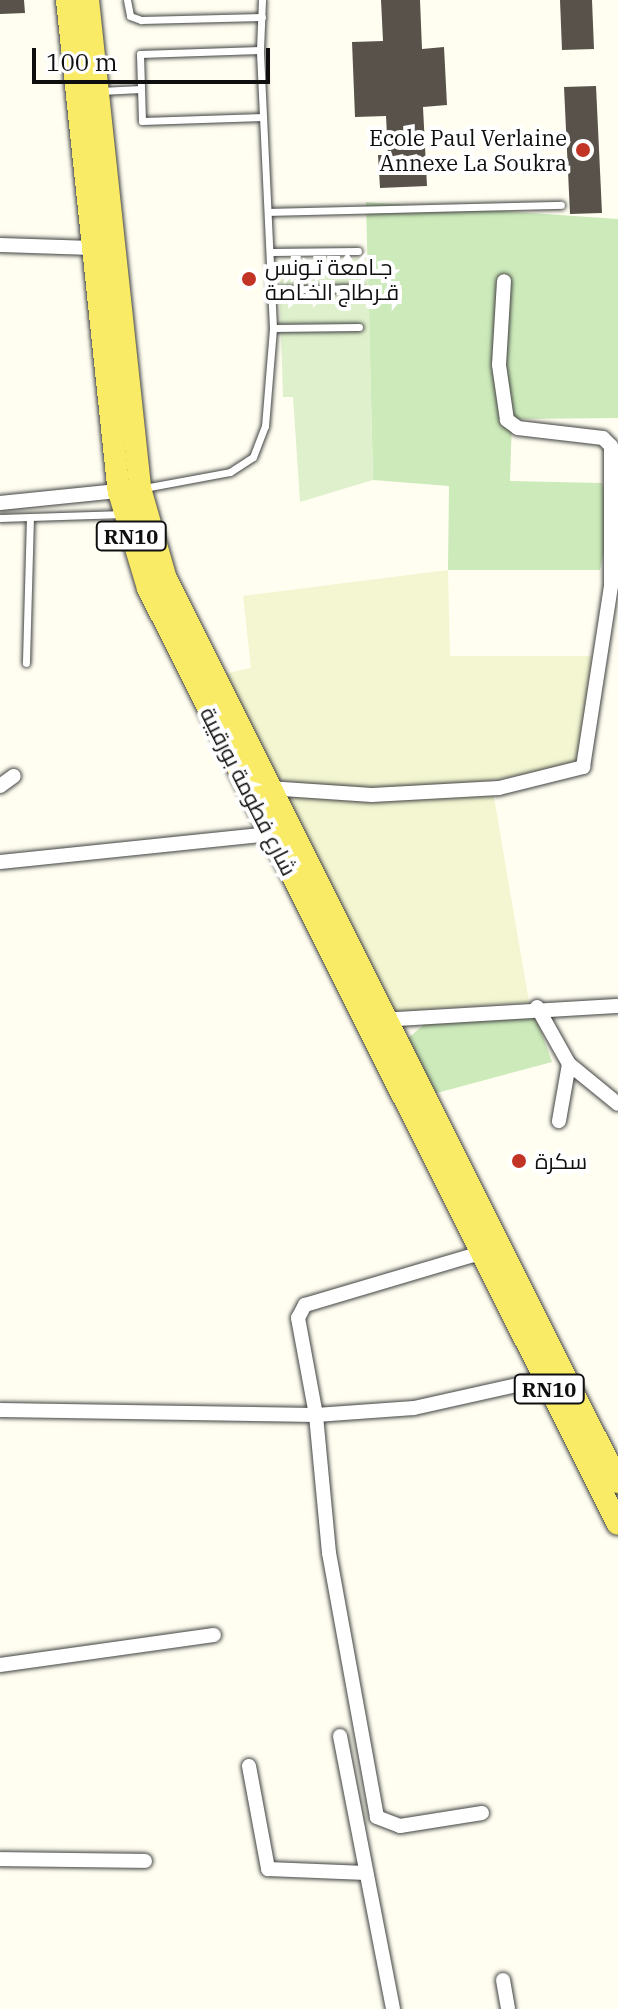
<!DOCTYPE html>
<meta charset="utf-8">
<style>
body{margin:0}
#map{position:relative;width:618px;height:2009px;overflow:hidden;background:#fffef1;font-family:"IBM Plex Serif",Cairo,serif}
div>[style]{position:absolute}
.farmland>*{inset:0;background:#f3f6d1}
.green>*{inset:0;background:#cceaba}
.pitch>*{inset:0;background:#dff1cc}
.building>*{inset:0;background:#58524b}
.roads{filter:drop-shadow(0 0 2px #424242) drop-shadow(0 0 2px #424242)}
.service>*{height:7px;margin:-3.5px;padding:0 3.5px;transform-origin:3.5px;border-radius:3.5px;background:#fff}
.minor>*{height:14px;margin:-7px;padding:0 7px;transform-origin:7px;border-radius:7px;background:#fff}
.primary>*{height:22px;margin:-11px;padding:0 11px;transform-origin:11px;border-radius:11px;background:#faeb67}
.dots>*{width:22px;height:22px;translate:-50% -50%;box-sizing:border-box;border:4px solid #fff;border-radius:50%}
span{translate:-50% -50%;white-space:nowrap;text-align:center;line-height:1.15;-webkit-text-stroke:8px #fff;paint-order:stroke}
.shield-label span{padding:2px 6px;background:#fff;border:2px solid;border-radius:6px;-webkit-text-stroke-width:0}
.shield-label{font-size:20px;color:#0f0f0f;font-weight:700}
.poi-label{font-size:22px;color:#0f0f0f}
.right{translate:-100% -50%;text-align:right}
.left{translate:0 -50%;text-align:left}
.street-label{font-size:22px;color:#0f0f0f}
.scale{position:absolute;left:32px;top:48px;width:238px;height:36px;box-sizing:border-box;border:4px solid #0f0f0f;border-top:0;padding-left:10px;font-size:24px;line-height:28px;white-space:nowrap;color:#0f0f0f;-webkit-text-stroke:6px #fff;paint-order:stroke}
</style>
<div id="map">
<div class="farmland">
<div style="clip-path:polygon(448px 570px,450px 656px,592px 656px,577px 767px,491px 780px,529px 1002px,390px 1012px,223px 674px,251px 668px,243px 596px)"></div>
</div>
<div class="green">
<div style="clip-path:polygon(366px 202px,618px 219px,618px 418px,512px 419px,510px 481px,602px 483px,611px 519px,600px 570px,448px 570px,449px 486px,373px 480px)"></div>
<div style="clip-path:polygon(536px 1017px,552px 1062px,433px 1094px,406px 1040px,427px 1022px)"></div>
</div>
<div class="pitch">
<div style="clip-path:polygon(368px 257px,373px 480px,300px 502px,293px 397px,283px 397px,279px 269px)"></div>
</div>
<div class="building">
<div style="clip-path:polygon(0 0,24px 0,25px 13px,0 14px)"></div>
<div style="clip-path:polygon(381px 0,420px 0,422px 49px,444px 47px,447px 105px,423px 107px,427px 186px,380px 188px,378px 155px,388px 155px,386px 116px,355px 117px,352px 42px,383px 41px)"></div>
<div style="clip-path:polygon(560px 0,592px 0,594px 49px,562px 50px)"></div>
<div style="clip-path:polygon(596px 86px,602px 213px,570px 214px,564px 87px)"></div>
</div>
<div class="roads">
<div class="service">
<div style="left:127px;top:0;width:16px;rotate:79deg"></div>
<div style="left:130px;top:16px;width:12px;rotate:20deg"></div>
<div style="left:141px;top:20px;width:121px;rotate:-1.4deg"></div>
<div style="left:260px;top:50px;width:50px;rotate:-87.7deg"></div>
<div style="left:100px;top:91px;width:41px;rotate:-2.8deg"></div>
<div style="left:269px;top:212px;width:292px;rotate:-1.4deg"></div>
<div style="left:271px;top:252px;width:87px;rotate:-0.7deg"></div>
<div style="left:272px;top:290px;width:88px;rotate:-1.3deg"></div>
<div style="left:273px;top:328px;width:86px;rotate:-0.7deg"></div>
<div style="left:144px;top:488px;width:87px;rotate:-10.5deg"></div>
<div style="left:230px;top:472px;width:27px;rotate:-33deg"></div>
<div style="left:253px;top:457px;width:33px;rotate:-69deg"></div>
<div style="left:265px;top:426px;width:98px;rotate:-85.3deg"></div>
<div style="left:273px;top:328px;width:278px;rotate:-92.7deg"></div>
<div style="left:260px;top:50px;width:120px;rotate:178.1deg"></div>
<div style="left:140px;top:54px;width:67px;rotate:88.3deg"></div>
<div style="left:142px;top:121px;width:121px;rotate:-1.9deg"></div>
<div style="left:30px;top:517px;width:94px;rotate:-1.8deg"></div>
<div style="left:0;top:518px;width:30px;rotate:-2deg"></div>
<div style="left:30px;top:517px;width:146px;rotate:91.6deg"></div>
</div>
<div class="minor">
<div style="left:0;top:245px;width:93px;rotate:1.8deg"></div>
<div style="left:0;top:503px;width:128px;rotate:-5.8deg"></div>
<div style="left:0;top:786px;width:17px;rotate:-36deg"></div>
<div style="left:268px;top:788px;width:104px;rotate:3.9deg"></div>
<div style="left:372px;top:795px;width:127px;rotate:-3.2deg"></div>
<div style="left:499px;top:788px;width:87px;rotate:-14deg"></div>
<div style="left:583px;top:767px;width:183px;rotate:-81.2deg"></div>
<div style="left:611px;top:586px;width:140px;rotate:-90deg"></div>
<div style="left:611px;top:446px;width:11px;rotate:-135deg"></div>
<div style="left:603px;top:438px;width:86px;rotate:-173.3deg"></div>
<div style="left:518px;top:428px;width:14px;rotate:-144deg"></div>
<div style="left:507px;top:420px;width:56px;rotate:-98.3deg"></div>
<div style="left:499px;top:365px;width:84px;rotate:-86.6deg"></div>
<div style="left:0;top:862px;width:272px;rotate:-5.9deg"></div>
<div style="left:537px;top:1007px;width:65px;rotate:60.7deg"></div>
<div style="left:569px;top:1064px;width:58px;rotate:100deg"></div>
<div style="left:379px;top:1020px;width:239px;rotate:-3.4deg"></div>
<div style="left:569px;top:1064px;width:63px;rotate:39.2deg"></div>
<div style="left:0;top:1410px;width:316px;rotate:0.9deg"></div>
<div style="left:316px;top:1415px;width:98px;rotate:-4.1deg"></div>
<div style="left:414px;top:1408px;width:133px;rotate:-12.6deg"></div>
<div style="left:0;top:1665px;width:216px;rotate:-8deg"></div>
<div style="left:340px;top:1736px;width:278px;rotate:79deg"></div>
<div style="left:249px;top:1766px;width:105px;rotate:79.5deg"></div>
<div style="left:268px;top:1869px;width:98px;rotate:2.3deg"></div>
<div style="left:482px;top:1813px;width:83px;rotate:171deg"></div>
<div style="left:400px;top:1826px;width:25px;rotate:-159deg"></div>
<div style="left:377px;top:1817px;width:268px;rotate:-100.3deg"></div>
<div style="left:329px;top:1553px;width:139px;rotate:-95.4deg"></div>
<div style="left:316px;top:1415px;width:99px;rotate:-100.5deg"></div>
<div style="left:298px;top:1318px;width:15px;rotate:-62deg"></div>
<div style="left:305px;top:1305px;width:187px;rotate:-16.5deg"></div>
<div style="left:0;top:1859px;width:145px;rotate:0.8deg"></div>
<div style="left:503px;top:1980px;width:29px;rotate:80deg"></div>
</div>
<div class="primary">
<div style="left:67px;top:0;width:495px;rotate:84deg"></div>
<div style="left:119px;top:492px;width:100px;rotate:73.2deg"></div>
<div style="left:148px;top:588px;width:1047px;rotate:63.34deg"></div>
<div style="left:88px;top:0;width:491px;rotate:83.9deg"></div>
<div style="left:140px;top:488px;width:95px;rotate:74.1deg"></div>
<div style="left:166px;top:579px;width:1010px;rotate:63.41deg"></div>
</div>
</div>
<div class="dots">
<div style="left:583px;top:150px;background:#c23425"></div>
<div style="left:249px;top:279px;background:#c23425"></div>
<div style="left:519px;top:1161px;background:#c23425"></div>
</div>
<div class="shield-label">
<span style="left:131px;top:536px">RN10</span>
<span style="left:549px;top:1389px">RN10</span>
</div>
<div class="poi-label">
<span class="right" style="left:567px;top:150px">Ecole Paul Verlaine<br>Annexe La Soukra</span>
<span class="left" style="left:265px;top:279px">جـامعة تـونس<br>قـرطاج الخـاصة</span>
<span class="left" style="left:535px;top:1161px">سكرة</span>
</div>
<div class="street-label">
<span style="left:249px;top:791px;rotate:63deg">شارع فطومة بورقيبة</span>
</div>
<div class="scale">100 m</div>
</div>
